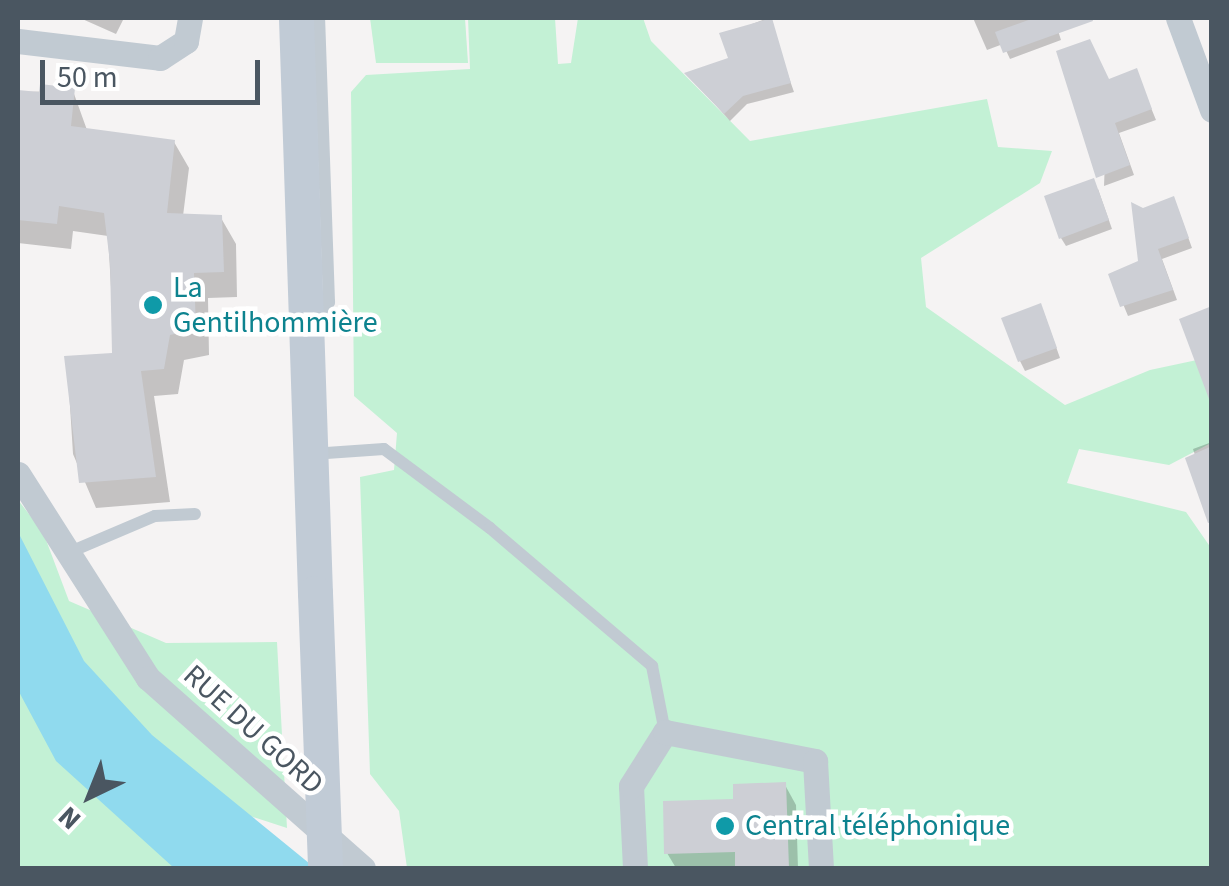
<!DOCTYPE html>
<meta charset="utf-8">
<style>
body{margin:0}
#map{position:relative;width:1229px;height:886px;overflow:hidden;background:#f5f3f3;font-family:"Source Sans 3",sans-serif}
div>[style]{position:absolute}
.green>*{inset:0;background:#c3f1d5}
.water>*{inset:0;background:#90daee}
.shadow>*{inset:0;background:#0003}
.building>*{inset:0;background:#cdcfd5}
.service>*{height:12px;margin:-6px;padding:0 6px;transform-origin:6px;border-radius:6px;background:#c1cad2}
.minor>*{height:25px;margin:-12.5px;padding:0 12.5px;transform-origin:12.5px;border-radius:12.5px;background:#c1cad2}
.secondary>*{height:35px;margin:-17.5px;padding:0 17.5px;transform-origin:17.5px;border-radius:17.5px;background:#c1cbd6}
.secondary-bridge>*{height:35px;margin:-17.5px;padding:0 17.5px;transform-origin:17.5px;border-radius:17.5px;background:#c1cbd6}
.dots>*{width:28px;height:28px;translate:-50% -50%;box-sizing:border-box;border:5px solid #fff;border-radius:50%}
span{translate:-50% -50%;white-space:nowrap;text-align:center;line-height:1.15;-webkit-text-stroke:9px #fff;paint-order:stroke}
.culture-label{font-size:30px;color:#0d838f}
.left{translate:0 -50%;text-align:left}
.street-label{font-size:30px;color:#4a5661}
.frame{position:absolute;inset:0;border:20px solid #4a5661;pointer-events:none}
.north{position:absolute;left:40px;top:746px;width:100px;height:100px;-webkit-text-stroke:8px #fff;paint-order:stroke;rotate:223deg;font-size:28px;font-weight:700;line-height:40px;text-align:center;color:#4a5661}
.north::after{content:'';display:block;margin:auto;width:35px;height:45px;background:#4a5661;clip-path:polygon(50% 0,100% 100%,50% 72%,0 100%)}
.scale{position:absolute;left:40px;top:60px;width:220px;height:45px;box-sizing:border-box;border:5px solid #4a5661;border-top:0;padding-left:12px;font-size:30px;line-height:35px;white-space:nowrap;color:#4a5661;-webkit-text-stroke:8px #fff;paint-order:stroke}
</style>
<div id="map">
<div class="green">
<div style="clip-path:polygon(370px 18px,465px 18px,468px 63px,376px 63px)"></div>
<div style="clip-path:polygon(468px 18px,555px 18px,558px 64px,571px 63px,578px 18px,643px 18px,651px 41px,750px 141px,987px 99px,998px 147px,1052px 151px,1040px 183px,921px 258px,926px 307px,1065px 405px,1150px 370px,1211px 357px,1211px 443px,1169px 465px,1079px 449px,1067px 483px,1186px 512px,1211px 548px,1211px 868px,407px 868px,399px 811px,370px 774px,360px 477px,394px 470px,397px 433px,354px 396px,351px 92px,366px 75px,470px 69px)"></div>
<div style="clip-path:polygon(18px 500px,43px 532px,69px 601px,166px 643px,277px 642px,287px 828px,213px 804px,123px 729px,18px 577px)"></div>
<div style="clip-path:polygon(18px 637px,205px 868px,18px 868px)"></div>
</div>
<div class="water">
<div style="clip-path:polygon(18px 532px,84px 661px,152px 735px,315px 868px,174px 868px,56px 761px,18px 690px)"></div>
</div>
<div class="shadow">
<div style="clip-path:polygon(80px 18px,124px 18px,116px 34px)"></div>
<div style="clip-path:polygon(768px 18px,794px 92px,747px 104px,730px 121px,688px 74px,731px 60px,723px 35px)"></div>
<div style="clip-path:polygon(973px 18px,1054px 18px,1061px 40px,1010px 59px,1003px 44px,987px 50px)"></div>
<div style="clip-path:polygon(1136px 71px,1156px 120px,1119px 133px,1134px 175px,1104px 186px,1108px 82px)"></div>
<div style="clip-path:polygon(73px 91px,87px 130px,174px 142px,189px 168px,183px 216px,221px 218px,236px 244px,237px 297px,208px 298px,209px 355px,184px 360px,178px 394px,154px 396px,170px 502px,96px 508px,73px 454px,67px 358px,115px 356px,108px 236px,73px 231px,71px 249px,18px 243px,18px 92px)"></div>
<div style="clip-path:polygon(1098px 189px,1112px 229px,1066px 246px,1061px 238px)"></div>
<div style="clip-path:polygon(1178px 209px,1192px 248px,1162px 259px,1177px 300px,1128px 316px,1111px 275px,1141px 263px,1143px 210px)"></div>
<div style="clip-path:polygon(1045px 316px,1060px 358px,1025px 371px,1020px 361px)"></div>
<div style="clip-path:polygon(1212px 442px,1212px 508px,1193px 449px)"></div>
<div style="clip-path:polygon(785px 785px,796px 805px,798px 868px,676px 868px,667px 853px,736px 801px)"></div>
</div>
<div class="building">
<div style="clip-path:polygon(772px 18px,791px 83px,743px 96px,724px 114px,684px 73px,728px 58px,719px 33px)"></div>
<div style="clip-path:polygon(1034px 18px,1092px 18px,1093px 21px,1003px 53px,995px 32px)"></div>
<div style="clip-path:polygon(1090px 39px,1109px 79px,1137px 68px,1152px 109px,1115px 123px,1130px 165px,1096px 178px,1056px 51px)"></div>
<div style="clip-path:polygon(40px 84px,75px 88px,71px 126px,175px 140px,167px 213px,222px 215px,224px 272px,194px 273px,196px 329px,170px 335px,164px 369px,141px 371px,156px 477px,79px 483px,64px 356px,112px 353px,110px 263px,104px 213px,59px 206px,57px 224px,18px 220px,18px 90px,39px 92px)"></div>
<div style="clip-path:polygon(1094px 178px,1109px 220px,1059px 239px,1044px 196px)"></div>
<div style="clip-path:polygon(1174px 196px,1189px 238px,1158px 249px,1173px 290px,1120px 307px,1108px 274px,1138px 261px,1131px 202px,1143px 208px)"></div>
<div style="clip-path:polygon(1041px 303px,1057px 348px,1018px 362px,1001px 318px)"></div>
<div style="clip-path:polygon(1212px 306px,1212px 399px,1209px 399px,1179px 319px)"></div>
<div style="clip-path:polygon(1212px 446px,1212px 522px,1208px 523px,1185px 458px)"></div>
<div style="clip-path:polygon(786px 782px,789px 868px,735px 868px,735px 852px,664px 854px,663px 801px,733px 799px,733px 784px)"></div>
</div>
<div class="service">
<div style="left:316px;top:329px;width:30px;rotate:-64deg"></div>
<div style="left:329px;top:302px;width:284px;rotate:-92deg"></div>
<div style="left:312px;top:454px;width:72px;rotate:-4deg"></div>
<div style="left:384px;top:449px;width:132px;rotate:36.7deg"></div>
<div style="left:490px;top:528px;width:213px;rotate:40.4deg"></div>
<div style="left:652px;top:666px;width:67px;rotate:78.9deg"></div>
<div style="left:70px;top:552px;width:92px;rotate:-23deg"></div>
<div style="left:155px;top:516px;width:40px;rotate:-2.9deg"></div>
</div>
<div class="minor">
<div style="left:1178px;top:18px;width:98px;rotate:69.7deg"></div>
<div style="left:18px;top:41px;width:143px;rotate:6.8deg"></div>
<div style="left:160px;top:58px;width:31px;rotate:-33deg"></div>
<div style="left:186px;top:41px;width:23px;rotate:-80deg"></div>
<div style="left:18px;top:474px;width:242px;rotate:57.5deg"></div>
<div style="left:148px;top:678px;width:287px;rotate:41.5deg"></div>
<div style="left:635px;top:868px;width:82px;rotate:-92.8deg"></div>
<div style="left:631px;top:786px;width:64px;rotate:-57.8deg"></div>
<div style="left:665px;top:732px;width:153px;rotate:10.9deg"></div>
<div style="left:815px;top:761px;width:107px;rotate:86.8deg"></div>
</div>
<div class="secondary">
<div style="left:296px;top:18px;width:575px;rotate:88.11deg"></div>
</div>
<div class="secondary-bridge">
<div style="left:315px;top:593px;width:275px;rotate:87.9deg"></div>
</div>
<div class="dots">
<div style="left:153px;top:305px;background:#0f9aa8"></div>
<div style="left:725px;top:826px;background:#0f9aa8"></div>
</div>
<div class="culture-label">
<span class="left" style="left:173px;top:305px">La<br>Gentilhommière</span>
<span class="left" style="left:745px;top:826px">Central téléphonique</span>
</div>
<div class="street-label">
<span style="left:253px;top:730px;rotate:42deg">RUE DU GORD</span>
</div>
<div class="frame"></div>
<div class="north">N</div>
<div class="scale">50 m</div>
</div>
